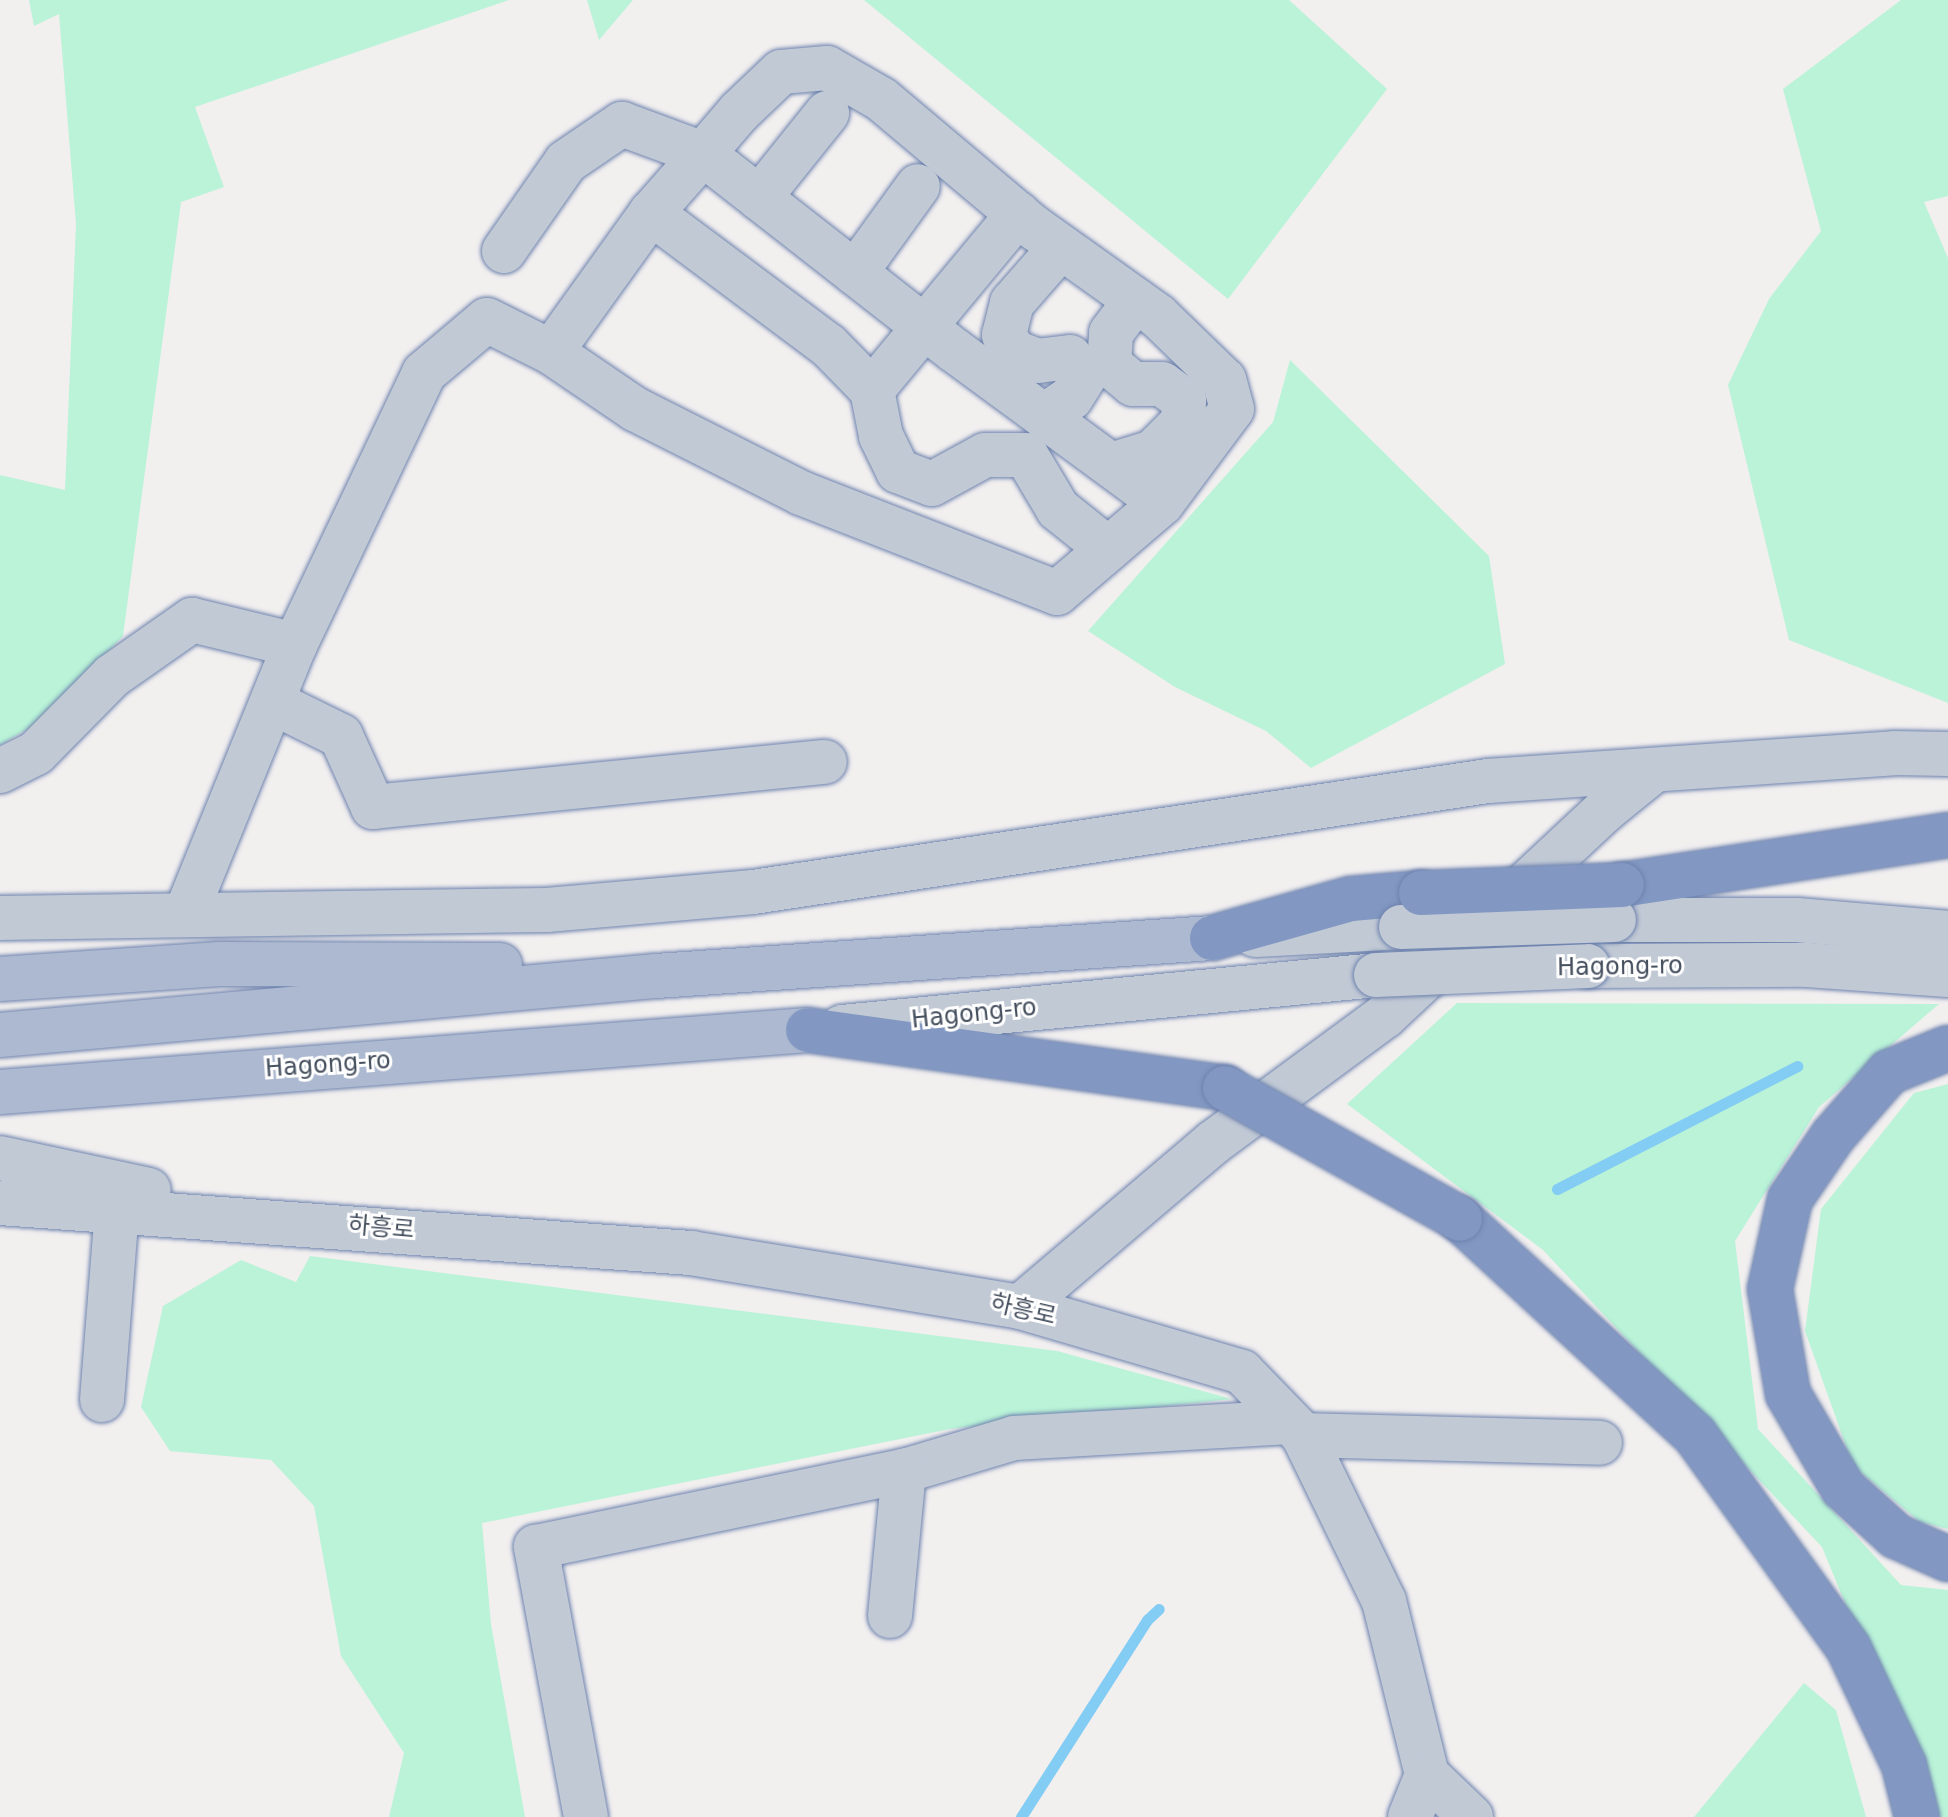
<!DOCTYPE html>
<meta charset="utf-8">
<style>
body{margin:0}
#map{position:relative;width:1948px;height:1817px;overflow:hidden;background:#f2efef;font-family:"DejaVu Sans","Noto Sans KR",sans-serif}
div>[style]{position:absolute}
.green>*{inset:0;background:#baf3d8}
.stream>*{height:11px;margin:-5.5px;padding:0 5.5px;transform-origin:5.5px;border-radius:5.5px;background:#83ccf3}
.roads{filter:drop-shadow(0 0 2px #6e83ae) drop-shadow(0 0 2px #6e83ae)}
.minor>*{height:44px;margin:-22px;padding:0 22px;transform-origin:22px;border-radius:22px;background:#c1c9d5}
.major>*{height:44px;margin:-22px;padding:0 22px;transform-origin:22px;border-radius:22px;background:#acb9d0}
.highway>*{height:44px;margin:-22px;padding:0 22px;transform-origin:22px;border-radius:22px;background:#8298c2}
.bridges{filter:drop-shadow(0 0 2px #6e83ae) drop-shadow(0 0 2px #6e83ae)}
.minor-bridge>*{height:44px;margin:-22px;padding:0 22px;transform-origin:22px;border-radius:22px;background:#c1c9d5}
.highway-bridge>*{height:44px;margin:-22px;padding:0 22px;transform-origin:22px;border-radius:22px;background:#8298c2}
span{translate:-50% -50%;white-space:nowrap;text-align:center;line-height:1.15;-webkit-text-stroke:6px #fff;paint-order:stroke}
.street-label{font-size:24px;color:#454f5e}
</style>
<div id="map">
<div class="green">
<div style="clip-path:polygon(29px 0,509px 0,195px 107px,224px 187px,181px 202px,123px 636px,45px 719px,0 745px,0 475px,65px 490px,76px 224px,59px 14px,34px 26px)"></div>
<div style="clip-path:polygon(587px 0,633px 0,599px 40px)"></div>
<div style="clip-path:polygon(864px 0,1289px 0,1387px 89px,1228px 299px)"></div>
<div style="clip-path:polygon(1901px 0,1948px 0,1948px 196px,1924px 202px,1948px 258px,1948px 703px,1789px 640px,1728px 385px,1769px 299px,1821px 231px,1783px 89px)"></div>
<div style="clip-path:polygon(1290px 360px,1489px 556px,1505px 664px,1311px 768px,1266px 731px,1175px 687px,1088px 631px,1273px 422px)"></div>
<div style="clip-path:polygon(1457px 1003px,1939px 1004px,1819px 1107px,1735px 1241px,1758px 1429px,1901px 1585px,1948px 1590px,1948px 1817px,1933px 1817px,1822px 1547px,1543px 1250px,1347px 1104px)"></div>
<div style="clip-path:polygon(1948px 1084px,1948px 1529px,1920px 1522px,1853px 1466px,1805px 1331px,1821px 1209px,1914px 1093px)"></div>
<div style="clip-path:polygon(310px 1256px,1057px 1351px,1232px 1399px,950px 1429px,482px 1523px,491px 1624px,525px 1817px,389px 1817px,404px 1753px,341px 1656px,314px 1506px,271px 1460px,170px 1451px,141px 1407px,163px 1306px,241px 1260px,296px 1282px)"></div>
<div style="clip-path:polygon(1804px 1683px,1836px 1710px,1866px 1817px,1694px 1817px)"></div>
</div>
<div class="stream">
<div style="left:1557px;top:1189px;width:270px;rotate:-27.1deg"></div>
<div style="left:1021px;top:1817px;width:234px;rotate:-57.4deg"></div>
<div style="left:1147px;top:1620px;width:16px;rotate:-43deg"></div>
</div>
<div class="roads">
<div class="minor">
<div style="left:759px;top:198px;width:109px;rotate:-51.3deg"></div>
<div style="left:651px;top:213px;width:222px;rotate:36.8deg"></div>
<div style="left:829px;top:346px;width:62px;rotate:45.7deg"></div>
<div style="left:872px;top:390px;width:47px;rotate:78.9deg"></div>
<div style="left:881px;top:436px;width:39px;rotate:64deg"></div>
<div style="left:898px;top:471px;width:36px;rotate:21deg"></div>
<div style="left:932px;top:484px;width:60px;rotate:-28.7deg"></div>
<div style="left:985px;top:455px;width:41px"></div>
<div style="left:1026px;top:455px;width:63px;rotate:59.3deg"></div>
<div style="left:1058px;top:509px;width:64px;rotate:38.7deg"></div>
<div style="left:504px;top:251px;width:108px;rotate:-55.1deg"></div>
<div style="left:566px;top:162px;width:68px;rotate:-34.2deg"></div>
<div style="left:622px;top:124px;width:86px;rotate:20.3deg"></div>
<div style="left:703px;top:154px;width:318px;rotate:38deg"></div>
<div style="left:954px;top:350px;width:258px;rotate:36.3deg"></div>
<div style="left:1162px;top:503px;width:117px;rotate:-53.3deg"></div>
<div style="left:1232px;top:409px;width:30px;rotate:-105deg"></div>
<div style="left:1224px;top:380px;width:92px;rotate:-135.9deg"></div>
<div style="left:1158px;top:316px;width:155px;rotate:-144.5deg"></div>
<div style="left:1032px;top:226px;width:197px;rotate:-139.9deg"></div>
<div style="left:881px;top:99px;width:62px;rotate:-150.1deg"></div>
<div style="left:827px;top:68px;width:46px;rotate:175deg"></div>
<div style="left:781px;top:72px;width:58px;rotate:136.4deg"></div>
<div style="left:739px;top:112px;width:55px;rotate:130.6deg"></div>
<div style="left:703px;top:154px;width:79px;rotate:131.4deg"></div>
<div style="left:651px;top:213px;width:171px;rotate:125.7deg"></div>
<div style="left:855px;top:273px;width:107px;rotate:-54.1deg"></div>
<div style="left:872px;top:390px;width:229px;rotate:-50.3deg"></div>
<div style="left:1044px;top:416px;width:32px;rotate:-34deg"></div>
<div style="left:1071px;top:398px;width:25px;rotate:-58deg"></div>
<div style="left:1084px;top:377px;width:24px;rotate:-125deg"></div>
<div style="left:1070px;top:357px;width:32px;rotate:173deg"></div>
<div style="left:1038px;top:361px;width:26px;rotate:-159deg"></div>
<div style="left:1014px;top:352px;width:20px;rotate:-120deg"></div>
<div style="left:1004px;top:335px;width:33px;rotate:-76deg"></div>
<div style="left:1012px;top:303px;width:74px;rotate:-48.8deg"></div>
<div style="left:1111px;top:465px;width:44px;rotate:-17.2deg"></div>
<div style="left:1153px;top:452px;width:42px;rotate:-45deg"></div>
<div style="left:1183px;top:422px;width:22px;rotate:-87deg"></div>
<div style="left:1184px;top:400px;width:27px;rotate:-144deg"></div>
<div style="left:1162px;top:384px;width:29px;rotate:180deg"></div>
<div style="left:1133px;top:384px;width:31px;rotate:-140deg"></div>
<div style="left:1109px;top:364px;width:31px;rotate:-86deg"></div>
<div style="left:1111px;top:333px;width:41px;rotate:-52.9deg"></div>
<div style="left:272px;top:702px;width:77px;rotate:26.2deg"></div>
<div style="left:341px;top:736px;width:78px;rotate:65.7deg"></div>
<div style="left:373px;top:807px;width:454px;rotate:-5.7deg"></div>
<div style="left:0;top:771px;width:40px;rotate:-26.6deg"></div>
<div style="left:36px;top:753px;width:108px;rotate:-45.4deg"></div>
<div style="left:112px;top:676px;width:98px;rotate:-35deg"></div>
<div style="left:192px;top:620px;width:106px;rotate:13.6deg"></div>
<div style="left:186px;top:913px;width:289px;rotate:-67.9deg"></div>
<div style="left:295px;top:645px;width:301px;rotate:-64.6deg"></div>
<div style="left:424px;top:373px;width:82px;rotate:-40.1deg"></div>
<div style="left:487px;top:320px;width:72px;rotate:26.6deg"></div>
<div style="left:551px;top:352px;width:102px;rotate:34.2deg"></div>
<div style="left:635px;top:409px;width:186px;rotate:26.8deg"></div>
<div style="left:801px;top:493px;width:275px;rotate:21.3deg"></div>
<div style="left:1057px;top:593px;width:138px;rotate:-40.6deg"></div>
<div style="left:0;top:918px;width:547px;rotate:-0.84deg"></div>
<div style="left:547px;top:910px;width:207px;rotate:-5deg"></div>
<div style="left:753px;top:892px;width:743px;rotate:-8.59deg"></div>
<div style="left:1488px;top:781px;width:407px;rotate:-3.9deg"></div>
<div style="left:1894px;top:753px;width:54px;rotate:1.1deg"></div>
<div style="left:1614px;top:920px;width:183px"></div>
<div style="left:1797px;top:920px;width:152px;rotate:4.9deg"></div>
<div style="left:1255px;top:935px;width:146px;rotate:-3.1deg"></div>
<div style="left:1588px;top:966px;width:219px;rotate:-0.3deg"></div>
<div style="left:1807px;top:965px;width:141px;rotate:4.1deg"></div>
<div style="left:842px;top:1027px;width:537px;rotate:-5.56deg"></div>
<div style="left:0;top:1158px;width:152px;rotate:12.1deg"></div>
<div style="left:0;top:1203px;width:693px;rotate:4.14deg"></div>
<div style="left:691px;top:1253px;width:333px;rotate:9.3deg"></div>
<div style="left:1020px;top:1307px;width:231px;rotate:16.3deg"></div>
<div style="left:1242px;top:1372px;width:88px;rotate:45.9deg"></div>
<div style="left:1303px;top:1435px;width:185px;rotate:64deg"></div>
<div style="left:1384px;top:1601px;width:179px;rotate:76.1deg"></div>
<div style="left:1427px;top:1775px;width:61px;rotate:43.7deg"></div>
<div style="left:1020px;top:1307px;width:255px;rotate:-40.4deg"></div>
<div style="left:1214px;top:1142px;width:212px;rotate:-36.4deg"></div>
<div style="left:1385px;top:1016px;width:301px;rotate:-43.1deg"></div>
<div style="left:1605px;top:810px;width:60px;rotate:-39deg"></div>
<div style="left:102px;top:1400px;width:191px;rotate:-85.5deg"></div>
<div style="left:1303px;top:1435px;width:297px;rotate:1.5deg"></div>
<div style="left:890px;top:1616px;width:146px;rotate:-84.5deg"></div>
<div style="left:904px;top:1471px;width:115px;rotate:-16.7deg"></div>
<div style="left:1014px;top:1438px;width:276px;rotate:-3.3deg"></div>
<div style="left:586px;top:1817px;width:275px;rotate:-100.5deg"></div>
<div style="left:536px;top:1547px;width:376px;rotate:-11.7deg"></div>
<div style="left:1410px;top:1817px;width:45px;rotate:-68deg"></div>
</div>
<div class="major">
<div style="left:0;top:979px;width:220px;rotate:-3.9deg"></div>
<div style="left:219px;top:964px;width:281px;rotate:0.2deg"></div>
<div style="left:0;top:1035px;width:659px;rotate:-5.14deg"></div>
<div style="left:656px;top:976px;width:557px;rotate:-3.91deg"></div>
<div style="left:0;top:1092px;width:810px;rotate:-4.39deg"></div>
</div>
<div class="highway">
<div style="left:1622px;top:885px;width:330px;rotate:-8.7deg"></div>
<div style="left:1212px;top:938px;width:144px;rotate:-15.7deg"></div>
<div style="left:1351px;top:899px;width:70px;rotate:-4.9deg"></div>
<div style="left:808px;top:1030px;width:421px;rotate:7.9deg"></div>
<div style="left:1948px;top:1048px;width:64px;rotate:157.9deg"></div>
<div style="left:1889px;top:1072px;width:85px;rotate:131.2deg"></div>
<div style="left:1833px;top:1136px;width:76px;rotate:124.3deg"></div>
<div style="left:1790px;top:1199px;width:92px;rotate:102.5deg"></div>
<div style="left:1770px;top:1289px;width:107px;rotate:80.3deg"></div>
<div style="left:1788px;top:1394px;width:109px;rotate:59.7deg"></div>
<div style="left:1843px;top:1488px;width:72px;rotate:42.2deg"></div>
<div style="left:1896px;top:1536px;width:57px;rotate:23.9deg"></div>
<div style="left:1460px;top:1219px;width:319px;rotate:42.6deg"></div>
<div style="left:1695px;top:1435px;width:261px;rotate:54.2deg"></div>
<div style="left:1848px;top:1647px;width:131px;rotate:64.6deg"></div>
<div style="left:1904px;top:1765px;width:54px;rotate:76deg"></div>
</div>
</div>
<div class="bridges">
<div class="minor-bridge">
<div style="left:1401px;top:927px;width:213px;rotate:-1.9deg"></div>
<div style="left:1376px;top:975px;width:212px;rotate:-2.4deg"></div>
</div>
<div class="highway-bridge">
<div style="left:1421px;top:893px;width:201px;rotate:-2.3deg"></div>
<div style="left:1225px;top:1088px;width:269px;rotate:29.1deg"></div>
</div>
</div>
<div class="street-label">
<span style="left:1620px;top:967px;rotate:-1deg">Hagong-ro</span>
<span style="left:974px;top:1014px;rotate:-6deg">Hagong-ro</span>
<span style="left:328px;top:1065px;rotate:-4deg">Hagong-ro</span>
<span style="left:381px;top:1228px;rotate:5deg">하흥로</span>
<span style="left:1023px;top:1310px;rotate:13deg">하흥로</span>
</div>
</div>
